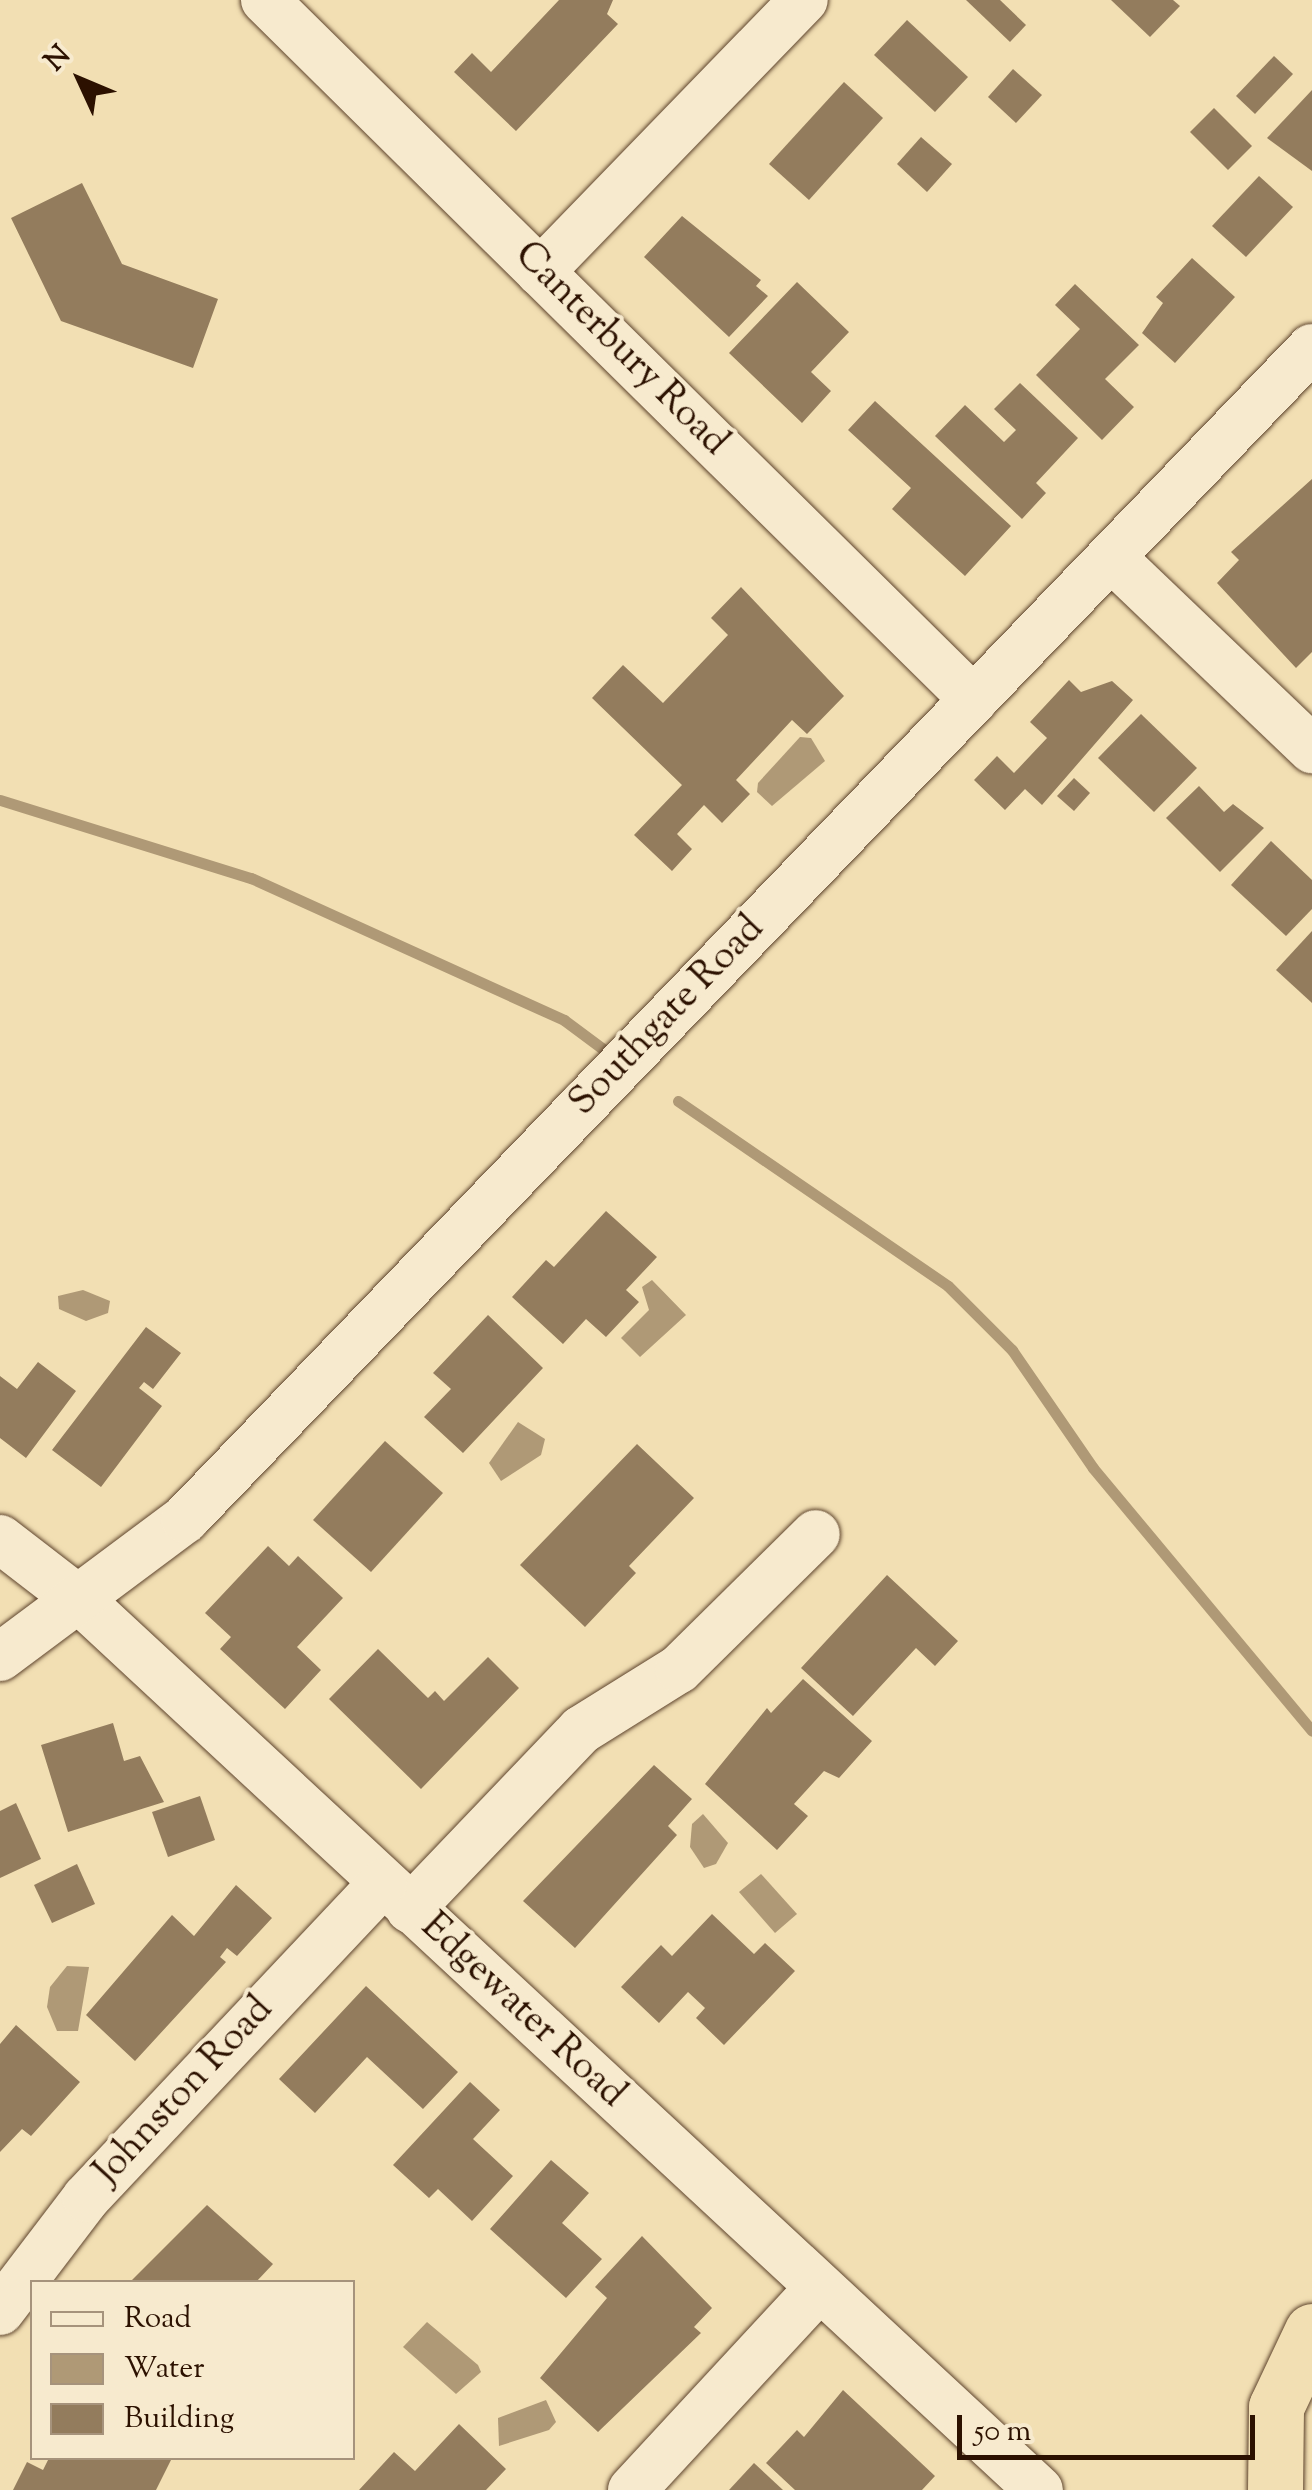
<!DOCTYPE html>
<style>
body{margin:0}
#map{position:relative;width:1312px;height:2490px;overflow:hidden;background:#f2dfb3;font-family:"Sorts Mill Goudy",serif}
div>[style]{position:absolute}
.water>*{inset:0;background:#af9976}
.stream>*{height:11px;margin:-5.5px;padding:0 5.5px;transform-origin:5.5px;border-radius:5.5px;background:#af9976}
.building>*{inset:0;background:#937c5d}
.roads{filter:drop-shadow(0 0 2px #5e442d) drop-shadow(0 0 2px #5e442d)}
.minor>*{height:48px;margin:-24px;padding:0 24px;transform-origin:24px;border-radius:24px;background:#f7eace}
.highway>*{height:55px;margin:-27.5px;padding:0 27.5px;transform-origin:27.5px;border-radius:27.5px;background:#f2dfb3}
span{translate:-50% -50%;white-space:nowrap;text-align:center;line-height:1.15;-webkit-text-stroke:8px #f7eace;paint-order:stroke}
.street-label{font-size:38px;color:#2c1100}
.legend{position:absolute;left:30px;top:2280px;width:325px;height:180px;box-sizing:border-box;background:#f7eace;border:2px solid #a6937c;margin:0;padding:12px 18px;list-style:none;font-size:30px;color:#2c1100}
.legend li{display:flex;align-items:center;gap:20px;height:50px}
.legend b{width:50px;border:2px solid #a6937c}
.north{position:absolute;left:30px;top:30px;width:100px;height:100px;-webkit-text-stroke:8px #f7eace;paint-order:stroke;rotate:314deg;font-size:28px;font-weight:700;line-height:40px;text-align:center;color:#2c1100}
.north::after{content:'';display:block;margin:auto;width:35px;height:45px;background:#2c1100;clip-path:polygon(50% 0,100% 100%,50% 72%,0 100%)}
.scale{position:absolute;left:957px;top:2415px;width:298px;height:45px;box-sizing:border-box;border:5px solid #2c1100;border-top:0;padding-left:12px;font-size:30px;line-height:35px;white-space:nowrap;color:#2c1100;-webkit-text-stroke:8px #f7eace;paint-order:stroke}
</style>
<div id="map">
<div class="water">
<div style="clip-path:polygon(800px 737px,811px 738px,825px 761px,772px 806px,757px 792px,758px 783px)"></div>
<div style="clip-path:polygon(652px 1280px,686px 1315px,640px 1357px,621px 1338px,649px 1310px,642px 1287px)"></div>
<div style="clip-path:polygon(83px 1290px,110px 1301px,108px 1313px,86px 1321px,59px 1309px,58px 1296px)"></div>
<div style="clip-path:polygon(518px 1422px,545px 1439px,541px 1455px,501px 1481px,489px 1463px)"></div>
<div style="clip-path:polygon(703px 1814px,728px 1843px,716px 1864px,704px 1868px,690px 1847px,692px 1824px)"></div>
<div style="clip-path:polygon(761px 1874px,797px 1914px,775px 1933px,739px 1892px)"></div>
<div style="clip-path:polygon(67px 1966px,89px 1967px,78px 2031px,57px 2031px,47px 2007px,50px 1987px)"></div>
<div style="clip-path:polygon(427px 2322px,478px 2365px,481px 2372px,456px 2394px,403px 2347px)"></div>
<div style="clip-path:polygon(546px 2400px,556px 2422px,549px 2430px,499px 2446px,498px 2418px)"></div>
</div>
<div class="stream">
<div style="left:0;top:800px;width:263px;rotate:17.3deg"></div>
<div style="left:251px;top:878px;width:344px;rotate:24.4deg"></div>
<div style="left:564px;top:1020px;width:49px;rotate:36.6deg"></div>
<div style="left:678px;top:1101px;width:327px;rotate:34.4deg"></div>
<div style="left:948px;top:1286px;width:91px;rotate:45deg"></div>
<div style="left:1012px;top:1350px;width:143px;rotate:55.5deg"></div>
<div style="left:1093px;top:1468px;width:342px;rotate:50.2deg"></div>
</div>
<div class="building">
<div style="clip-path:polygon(559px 0,613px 0,607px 14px,618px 24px,516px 131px,454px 72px,472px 53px,491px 72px)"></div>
<div style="clip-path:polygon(966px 0,1000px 0,1026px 25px,1010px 42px)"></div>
<div style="clip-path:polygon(1111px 0,1173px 0,1180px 6px,1150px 37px)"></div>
<div style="clip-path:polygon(907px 20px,968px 77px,935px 112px,874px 55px)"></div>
<div style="clip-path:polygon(1274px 56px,1293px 74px,1255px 114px,1236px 96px)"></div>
<div style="clip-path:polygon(1013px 69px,1042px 95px,1016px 123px,988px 97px)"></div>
<div style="clip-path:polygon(844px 82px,883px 118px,809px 200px,769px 164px)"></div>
<div style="clip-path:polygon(1312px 90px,1312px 171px,1267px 138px)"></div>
<div style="clip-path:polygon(1214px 108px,1252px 146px,1228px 170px,1190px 132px)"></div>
<div style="clip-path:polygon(921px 137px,952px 164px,927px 192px,897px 164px)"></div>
<div style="clip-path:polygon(1259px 176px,1293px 207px,1246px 257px,1212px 226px)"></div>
<div style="clip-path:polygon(82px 183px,122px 264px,218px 299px,193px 368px,61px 321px,11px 218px)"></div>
<div style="clip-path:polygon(682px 216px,761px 280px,756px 286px,768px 296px,729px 337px,644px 257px)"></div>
<div style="clip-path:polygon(1192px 258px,1235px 297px,1175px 363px,1142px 333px,1163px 303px,1156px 297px)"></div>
<div style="clip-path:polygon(797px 282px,849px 332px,811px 372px,831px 391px,802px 423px,729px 353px)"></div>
<div style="clip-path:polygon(1075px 284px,1139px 345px,1105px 379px,1134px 407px,1102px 440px,1036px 375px,1080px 329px,1055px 305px)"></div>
<div style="clip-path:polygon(1020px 383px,1078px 438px,1036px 483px,1046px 493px,1022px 519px,935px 436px,965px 405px,1004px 442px,1016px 430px,994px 409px)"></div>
<div style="clip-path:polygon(875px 401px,1011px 526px,965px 576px,892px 509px,911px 488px,848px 430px)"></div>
<div style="clip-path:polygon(1312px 479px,1312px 652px,1296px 668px,1217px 583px,1239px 560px,1231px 552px)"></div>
<div style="clip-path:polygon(741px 587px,844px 696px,807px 734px,792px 720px,736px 780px,750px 794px,722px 823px,704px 805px,677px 834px,692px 849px,672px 871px,634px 835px,682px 785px,592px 698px,623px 665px,663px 703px,728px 635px,711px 618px)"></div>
<div style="clip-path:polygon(1069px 680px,1081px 692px,1112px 681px,1133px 700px,1042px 805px,1025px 789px,1005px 810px,974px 780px,997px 756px,1014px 773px,1047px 738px,1030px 722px)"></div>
<div style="clip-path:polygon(1141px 714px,1197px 768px,1154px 812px,1098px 758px)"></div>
<div style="clip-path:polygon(1074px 778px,1090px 793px,1074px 811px,1057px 796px)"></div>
<div style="clip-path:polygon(1199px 786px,1224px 812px,1233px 804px,1264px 828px,1220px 872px,1166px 818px)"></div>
<div style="clip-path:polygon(1271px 841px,1312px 880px,1312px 909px,1286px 936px,1231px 885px)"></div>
<div style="clip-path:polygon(1312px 931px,1312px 1003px,1276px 970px)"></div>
<div style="clip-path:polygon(606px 1211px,657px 1257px,626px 1290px,639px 1302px,606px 1337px,586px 1319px,563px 1344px,512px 1297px,546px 1260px,554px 1267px)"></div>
<div style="clip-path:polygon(488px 1315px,543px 1368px,463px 1453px,424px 1417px,451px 1389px,433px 1373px)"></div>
<div style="clip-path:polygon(146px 1327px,181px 1353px,153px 1389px,144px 1382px,139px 1388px,162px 1406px,101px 1487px,52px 1450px)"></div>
<div style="clip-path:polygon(38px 1362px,76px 1391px,26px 1458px,0 1438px,0 1376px,17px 1389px)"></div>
<div style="clip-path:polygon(385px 1441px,443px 1493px,371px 1572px,313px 1520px)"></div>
<div style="clip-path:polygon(637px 1444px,694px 1498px,629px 1566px,636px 1573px,585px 1627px,520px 1565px)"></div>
<div style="clip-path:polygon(268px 1546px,289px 1566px,298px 1556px,343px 1598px,297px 1647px,321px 1670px,285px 1709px,220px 1649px,231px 1637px,205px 1613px)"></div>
<div style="clip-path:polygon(887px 1575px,958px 1641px,935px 1666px,916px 1648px,853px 1716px,801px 1668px)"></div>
<div style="clip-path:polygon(378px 1649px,428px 1698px,435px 1691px,444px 1701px,488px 1657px,519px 1688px,421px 1789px,329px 1699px)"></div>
<div style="clip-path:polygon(803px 1679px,872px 1741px,839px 1778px,824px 1771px,794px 1804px,808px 1816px,777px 1850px,705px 1784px,767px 1708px,771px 1713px)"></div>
<div style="clip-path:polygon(113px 1723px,124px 1761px,140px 1756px,164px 1802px,68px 1832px,41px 1745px)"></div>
<div style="clip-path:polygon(654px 1765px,692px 1799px,668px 1826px,677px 1835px,575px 1948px,523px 1901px)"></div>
<div style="clip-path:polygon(200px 1796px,215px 1840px,168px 1857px,152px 1812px)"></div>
<div style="clip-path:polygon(16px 1803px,41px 1859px,0 1878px,0 1811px)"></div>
<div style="clip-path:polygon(77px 1864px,95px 1904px,52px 1923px,34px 1885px)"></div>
<div style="clip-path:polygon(236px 1885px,272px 1918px,237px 1956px,227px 1948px,220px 1957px,226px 1962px,135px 2061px,86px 2015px,172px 1915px,194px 1936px)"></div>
<div style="clip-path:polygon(712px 1914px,754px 1954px,765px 1943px,795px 1971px,724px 2045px,696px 2018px,705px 2008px,688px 1992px,659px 2023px,621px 1987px,661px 1945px,672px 1956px)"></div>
<div style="clip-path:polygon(366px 1986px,458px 2072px,423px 2109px,367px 2057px,315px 2113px,279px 2079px)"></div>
<div style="clip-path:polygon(16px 2025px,80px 2082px,31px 2136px,22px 2129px,0 2152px,0 2044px)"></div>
<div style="clip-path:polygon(470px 2082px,500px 2110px,473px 2139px,513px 2176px,472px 2221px,438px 2189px,429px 2198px,393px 2165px)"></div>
<div style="clip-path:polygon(551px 2160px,589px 2193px,562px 2223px,602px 2259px,566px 2298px,490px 2229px)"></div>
<div style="clip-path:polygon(207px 2205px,273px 2264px,256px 2282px,130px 2282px)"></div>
<div style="clip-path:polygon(642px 2236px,712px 2308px,694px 2327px,701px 2333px,598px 2432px,540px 2378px,607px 2298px,595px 2287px)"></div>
<div style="clip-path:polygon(843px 2390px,935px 2476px,922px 2490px,795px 2490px,766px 2463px,797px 2430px,804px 2437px)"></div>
<div style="clip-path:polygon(459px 2424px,506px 2469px,486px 2490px,359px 2490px,394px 2452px,415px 2471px)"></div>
<div style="clip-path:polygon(49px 2458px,172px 2458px,156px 2490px,13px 2490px,27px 2462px,43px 2470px)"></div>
<div style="clip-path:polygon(754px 2463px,783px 2490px,729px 2490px)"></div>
</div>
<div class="roads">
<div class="minor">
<div style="left:265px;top:0;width:996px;rotate:44.63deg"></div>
<div style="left:540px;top:272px;width:379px;rotate:-45.9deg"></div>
<div style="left:1112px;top:558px;width:277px;rotate:43.7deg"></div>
<div style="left:0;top:1539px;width:105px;rotate:37.6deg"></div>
<div style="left:83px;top:1603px;width:1304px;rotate:42.86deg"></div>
<div style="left:0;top:1657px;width:231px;rotate:-36.7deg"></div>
<div style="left:185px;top:1519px;width:1625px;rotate:-46.1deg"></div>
<div style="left:410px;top:1909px;width:248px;rotate:-46.3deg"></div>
<div style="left:581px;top:1730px;width:115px;rotate:-31.9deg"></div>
<div style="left:679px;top:1669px;width:192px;rotate:-44.6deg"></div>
<div style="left:0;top:2311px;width:142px;rotate:-52.7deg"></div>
<div style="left:86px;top:2198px;width:433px;rotate:-46.7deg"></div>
<div style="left:632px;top:2490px;width:275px;rotate:-47.2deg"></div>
</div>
<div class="highway">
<div style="left:1275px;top:2490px;width:83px;rotate:-89.3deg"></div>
<div style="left:1276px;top:2407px;width:84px;rotate:-64.7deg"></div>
</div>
</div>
<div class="street-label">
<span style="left:620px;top:350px;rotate:45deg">Canterbury Road</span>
<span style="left:668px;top:1017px;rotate:-46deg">Southgate Road</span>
<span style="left:522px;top:2012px;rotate:43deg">Edgewater Road</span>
<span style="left:185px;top:2092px;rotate:-47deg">Johnston Road</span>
</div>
<ul class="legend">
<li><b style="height:12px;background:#f7eace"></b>Road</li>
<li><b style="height:28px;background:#af9976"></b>Water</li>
<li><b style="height:28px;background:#937c5d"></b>Building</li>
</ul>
<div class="north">N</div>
<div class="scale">50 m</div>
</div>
